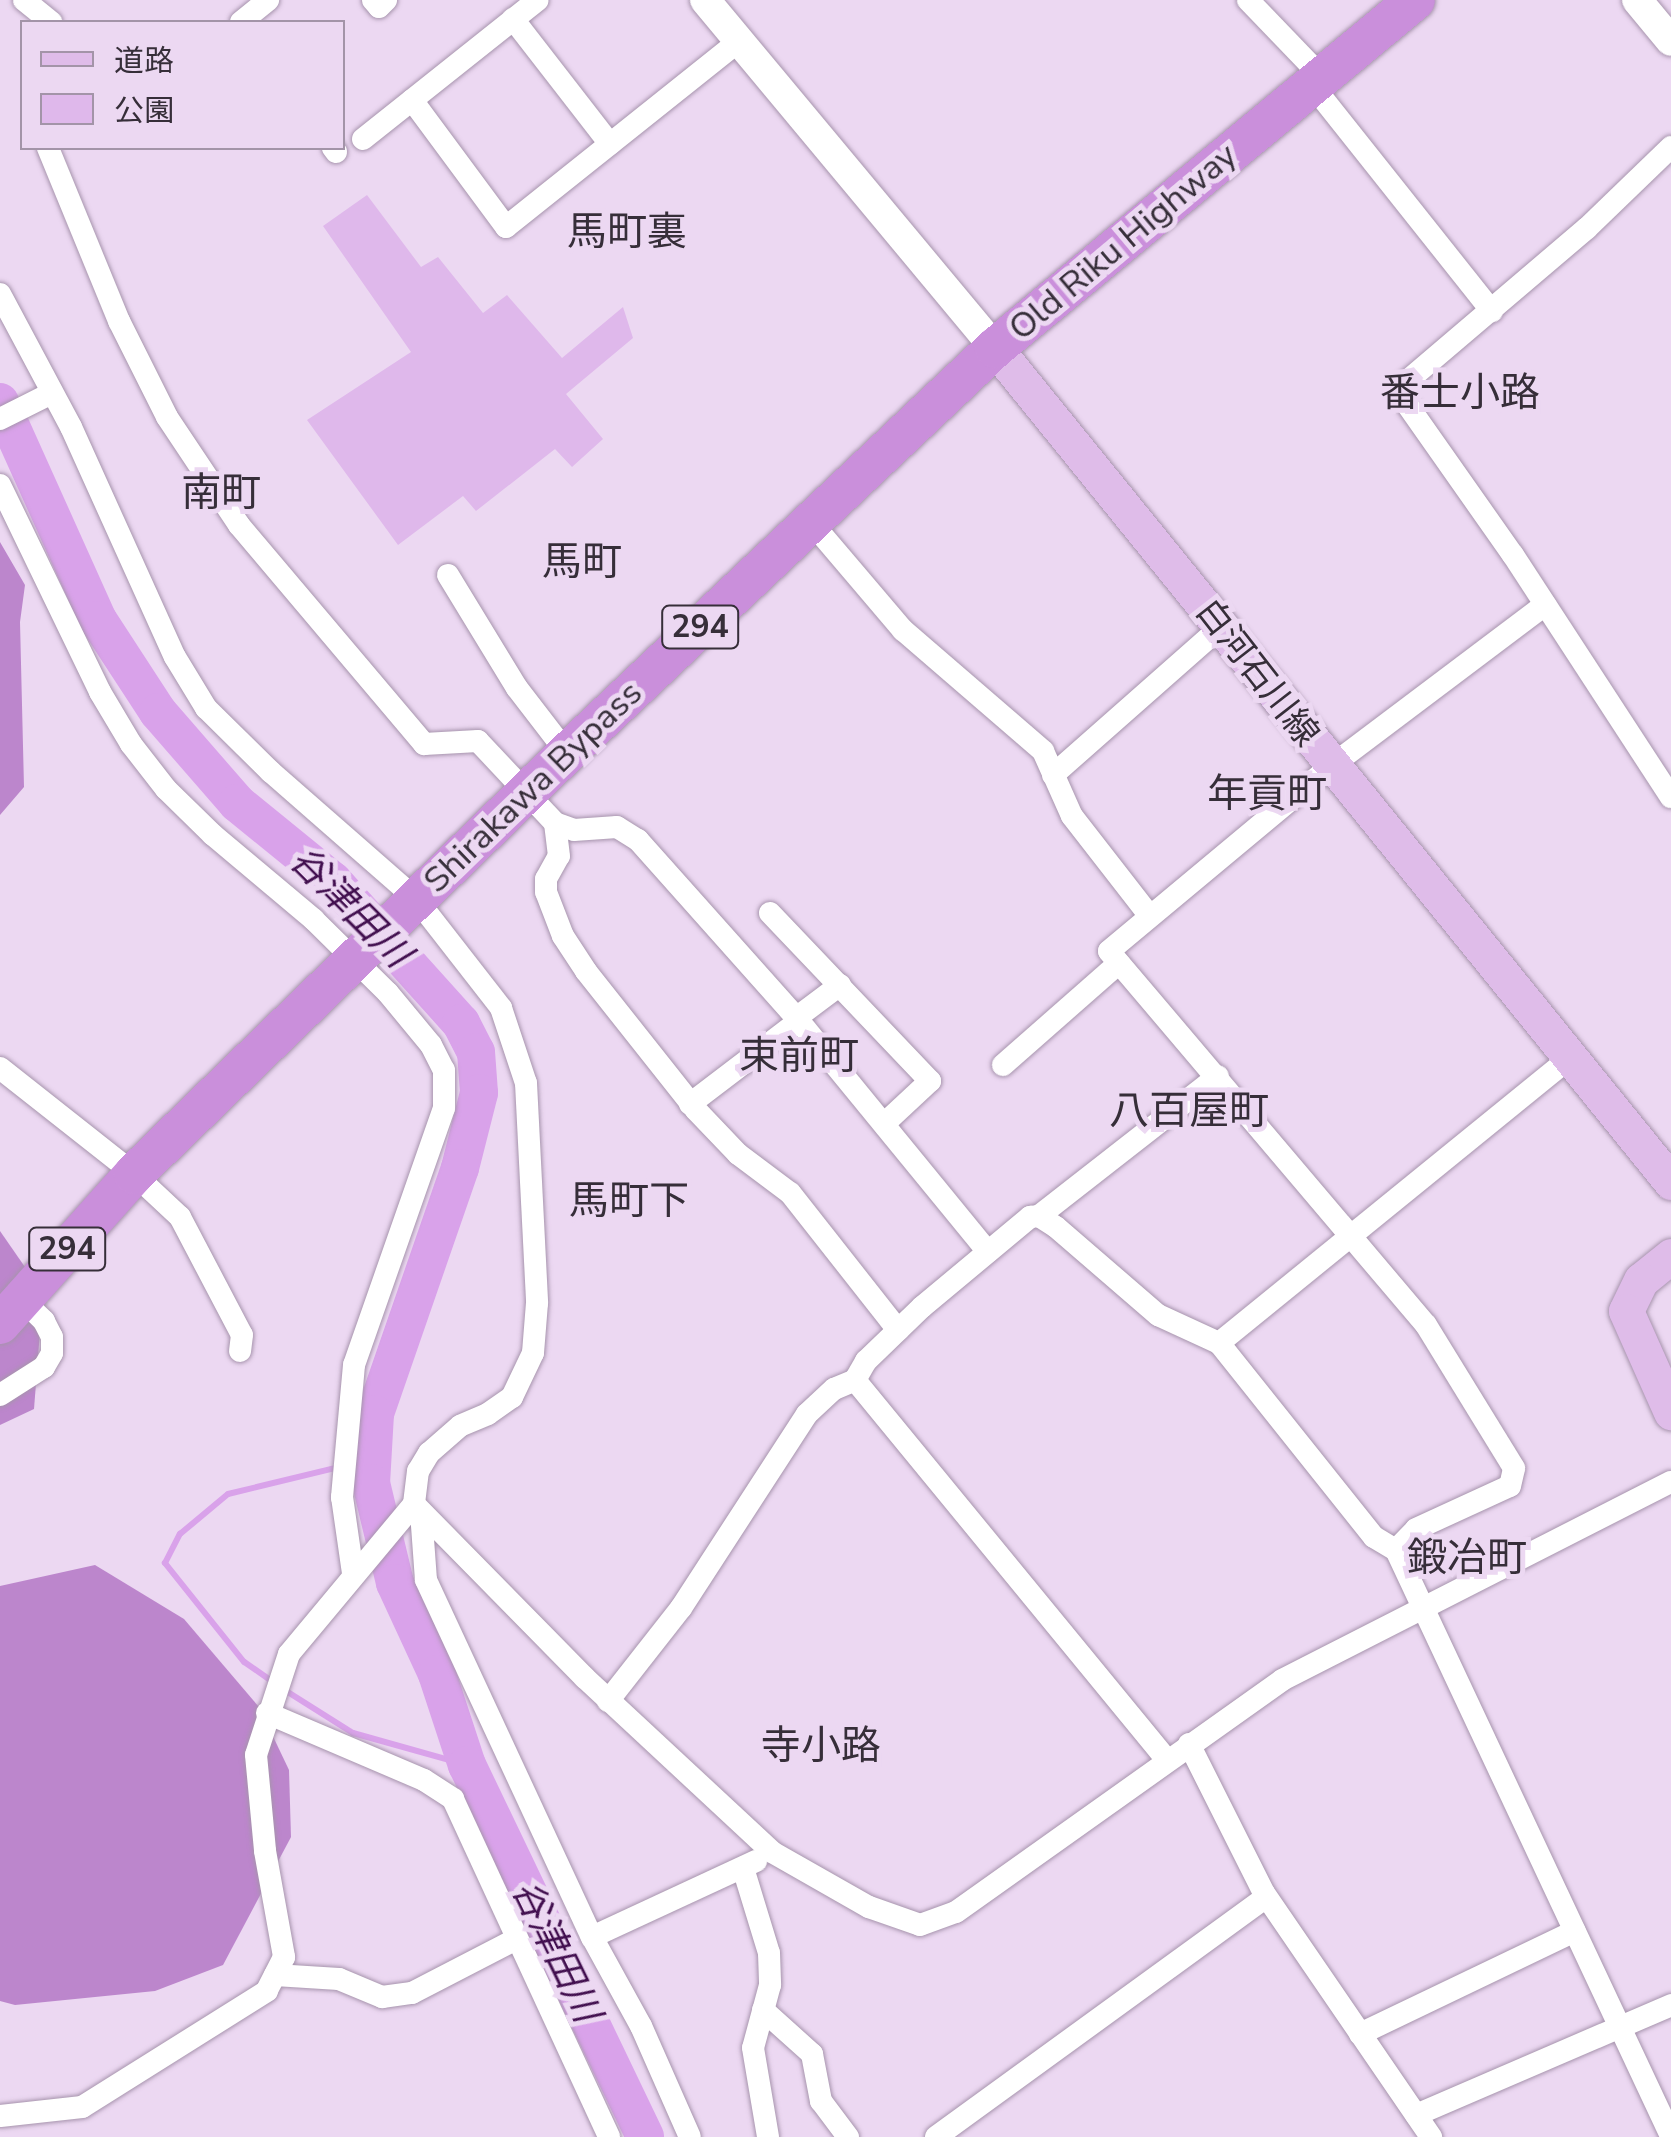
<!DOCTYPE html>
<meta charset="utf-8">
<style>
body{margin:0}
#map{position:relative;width:1671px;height:2137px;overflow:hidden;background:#ecd8f2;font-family:"Nunito Sans","Noto Sans JP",sans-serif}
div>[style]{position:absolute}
.green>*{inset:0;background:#dfb8eb}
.forest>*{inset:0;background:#bc86cc}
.stream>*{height:6px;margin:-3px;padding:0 3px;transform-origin:3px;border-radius:3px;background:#d9a2ea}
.river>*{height:38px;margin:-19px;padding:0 19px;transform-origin:19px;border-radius:19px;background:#d9a2ea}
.roads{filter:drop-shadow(0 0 2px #a794ad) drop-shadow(0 0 2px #a794ad)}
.street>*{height:22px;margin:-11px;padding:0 11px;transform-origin:11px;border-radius:11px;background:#fff}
.secondary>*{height:30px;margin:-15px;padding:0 15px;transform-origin:15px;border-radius:15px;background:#fff}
.primary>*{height:35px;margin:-17.5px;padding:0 17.5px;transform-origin:17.5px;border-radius:17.5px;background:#dfbce9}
.highway>*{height:40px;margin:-20px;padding:0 20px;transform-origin:20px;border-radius:20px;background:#ca8fdb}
span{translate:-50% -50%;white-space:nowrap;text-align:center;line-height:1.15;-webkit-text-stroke:10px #ecd8f2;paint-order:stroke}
.shield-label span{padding:2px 8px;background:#ecd8f2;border:2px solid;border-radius:8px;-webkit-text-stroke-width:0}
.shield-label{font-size:32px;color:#362e39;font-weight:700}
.street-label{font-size:35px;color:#362e39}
.water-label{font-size:38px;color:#420f4f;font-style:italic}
.quarter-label{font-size:40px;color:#362e39}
.legend{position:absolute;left:20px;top:20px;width:325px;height:130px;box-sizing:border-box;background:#ecd8f2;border:2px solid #a394a8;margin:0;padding:12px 18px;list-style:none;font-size:30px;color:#362e39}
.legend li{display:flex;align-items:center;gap:20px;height:50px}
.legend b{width:50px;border:2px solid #a394a8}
</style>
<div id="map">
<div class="green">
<div style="clip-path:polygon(367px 195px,421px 267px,438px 257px,483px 313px,507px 295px,562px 358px,623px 307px,633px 338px,566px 394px,603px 439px,572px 467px,555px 449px,476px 511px,463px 496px,398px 545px,307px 420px,411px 352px,323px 226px)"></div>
</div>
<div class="forest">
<div style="clip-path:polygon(0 542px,25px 585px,20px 622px,24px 787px,0 815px)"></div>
<div style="clip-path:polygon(0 1231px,43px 1293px,34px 1409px,0 1425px)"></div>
<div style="clip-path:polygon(95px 1565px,184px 1619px,259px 1707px,289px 1770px,291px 1837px,223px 1965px,155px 1991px,15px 2005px,0 2001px,0 1586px)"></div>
</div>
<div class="stream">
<div style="left:352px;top:1466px;width:19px"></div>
<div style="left:273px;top:1682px;width:35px;rotate:-145deg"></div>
<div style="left:244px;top:1662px;width:127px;rotate:-128.6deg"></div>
<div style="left:165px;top:1563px;width:33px;rotate:-63deg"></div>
<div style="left:180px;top:1534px;width:62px;rotate:-39.8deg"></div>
<div style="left:228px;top:1494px;width:115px;rotate:-13.6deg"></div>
<div style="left:283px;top:1689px;width:83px;rotate:32.2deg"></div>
<div style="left:353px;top:1733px;width:118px;rotate:15.7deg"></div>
</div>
<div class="river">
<div style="left:0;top:402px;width:239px;rotate:65.8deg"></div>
<div style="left:98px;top:620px;width:110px;rotate:56.9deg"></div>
<div style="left:158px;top:712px;width:121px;rotate:49deg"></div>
<div style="left:237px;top:803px;width:124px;rotate:39.1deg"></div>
<div style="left:333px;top:881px;width:191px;rotate:48deg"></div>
<div style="left:461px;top:1023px;width:33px;rotate:63deg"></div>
<div style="left:476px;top:1052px;width:41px;rotate:85.8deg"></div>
<div style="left:479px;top:1093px;width:77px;rotate:104.2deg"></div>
<div style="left:460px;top:1168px;width:260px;rotate:109.1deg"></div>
<div style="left:375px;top:1414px;width:69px;rotate:93.3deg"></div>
<div style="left:371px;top:1483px;width:103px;rotate:76.5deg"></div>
<div style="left:395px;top:1583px;width:100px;rotate:65.2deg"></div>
<div style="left:437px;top:1674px;width:96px;rotate:71.8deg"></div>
<div style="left:467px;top:1765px;width:412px;rotate:64.4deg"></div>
</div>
<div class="roads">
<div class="street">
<div style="left:24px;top:0;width:35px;rotate:39deg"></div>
<div style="left:373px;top:0;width:9px;rotate:49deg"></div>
<div style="left:379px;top:7px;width:10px;rotate:-45deg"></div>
<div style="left:1248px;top:0;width:107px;rotate:46.1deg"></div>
<div style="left:513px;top:19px;width:158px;rotate:52.2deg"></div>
<div style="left:241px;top:22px;width:35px;rotate:-39deg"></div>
<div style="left:1312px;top:85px;width:289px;rotate:51.5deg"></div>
<div style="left:412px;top:100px;width:158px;rotate:53.5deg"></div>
<div style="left:506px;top:227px;width:300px;rotate:-38.6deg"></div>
<div style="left:363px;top:139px;width:223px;rotate:-38.5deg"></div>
<div style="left:1671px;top:147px;width:117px;rotate:136deg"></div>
<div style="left:1587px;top:228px;width:247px;rotate:139.6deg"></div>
<div style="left:1399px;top:388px;width:5px;rotate:90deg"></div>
<div style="left:1399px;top:393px;width:198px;rotate:54.9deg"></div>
<div style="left:1513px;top:555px;width:289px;rotate:56.9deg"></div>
<div style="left:48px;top:148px;width:187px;rotate:67.7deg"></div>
<div style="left:119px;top:321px;width:107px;rotate:63.4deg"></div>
<div style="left:167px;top:417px;width:130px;rotate:56.3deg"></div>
<div style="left:239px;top:525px;width:287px;rotate:49.8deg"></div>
<div style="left:424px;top:744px;width:54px;rotate:-3.2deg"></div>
<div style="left:478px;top:741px;width:112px;rotate:46.8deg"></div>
<div style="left:333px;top:148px;width:5px;rotate:53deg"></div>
<div style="left:0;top:294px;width:151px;rotate:61.9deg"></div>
<div style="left:71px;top:427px;width:252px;rotate:65.7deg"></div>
<div style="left:175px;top:657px;width:60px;rotate:58.7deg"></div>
<div style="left:206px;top:708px;width:91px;rotate:44.6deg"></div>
<div style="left:271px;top:772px;width:194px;rotate:41.2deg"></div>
<div style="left:417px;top:900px;width:137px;rotate:52.1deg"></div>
<div style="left:501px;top:1008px;width:79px;rotate:71.6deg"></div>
<div style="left:526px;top:1083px;width:220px;rotate:87.1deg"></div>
<div style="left:537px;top:1303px;width:50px;rotate:94.6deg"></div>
<div style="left:533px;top:1353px;width:49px;rotate:115.5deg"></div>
<div style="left:512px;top:1397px;width:29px;rotate:145deg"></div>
<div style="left:488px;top:1414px;width:30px;rotate:157deg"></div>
<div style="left:460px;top:1426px;width:41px;rotate:138.9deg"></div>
<div style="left:429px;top:1453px;width:21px;rotate:121deg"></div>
<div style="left:418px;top:1471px;width:33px;rotate:97deg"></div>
<div style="left:414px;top:1504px;width:195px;rotate:129.8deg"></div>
<div style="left:289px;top:1654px;width:106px;rotate:108.1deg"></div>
<div style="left:256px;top:1755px;width:96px;rotate:84.6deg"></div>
<div style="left:265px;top:1851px;width:108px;rotate:79.8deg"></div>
<div style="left:284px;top:1957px;width:38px;rotate:117deg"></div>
<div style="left:267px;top:1991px;width:218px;rotate:147.9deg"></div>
<div style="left:82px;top:2107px;width:82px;rotate:173.7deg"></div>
<div style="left:0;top:419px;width:56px;rotate:-26.6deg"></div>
<div style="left:0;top:485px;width:230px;rotate:64.2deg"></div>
<div style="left:100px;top:692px;width:61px;rotate:59.2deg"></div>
<div style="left:131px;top:744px;width:57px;rotate:52.1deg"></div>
<div style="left:166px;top:789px;width:66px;rotate:44.4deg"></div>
<div style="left:213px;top:835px;width:131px;rotate:40deg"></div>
<div style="left:313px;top:919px;width:105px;rotate:44.6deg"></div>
<div style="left:388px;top:993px;width:67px;rotate:50.4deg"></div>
<div style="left:431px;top:1045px;width:28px;rotate:63deg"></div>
<div style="left:444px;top:1070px;width:38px;rotate:90deg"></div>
<div style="left:444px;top:1108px;width:272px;rotate:109.3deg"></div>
<div style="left:354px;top:1365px;width:133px;rotate:95.2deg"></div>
<div style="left:342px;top:1497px;width:77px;rotate:81.8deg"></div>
<div style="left:811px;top:522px;width:142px;rotate:49.6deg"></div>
<div style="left:903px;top:630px;width:185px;rotate:40.8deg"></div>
<div style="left:1043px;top:751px;width:71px;rotate:66deg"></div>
<div style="left:1072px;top:816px;width:125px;rotate:52.1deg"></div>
<div style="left:448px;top:575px;width:132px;rotate:58.6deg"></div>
<div style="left:517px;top:688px;width:82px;rotate:52.4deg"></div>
<div style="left:1053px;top:775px;width:224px;rotate:-41.4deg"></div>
<div style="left:770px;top:913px;width:232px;rotate:46.4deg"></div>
<div style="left:930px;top:1081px;width:62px;rotate:137deg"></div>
<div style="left:796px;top:1018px;width:55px;rotate:-36.9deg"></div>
<div style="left:1003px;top:1065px;width:154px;rotate:-41.3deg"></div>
<div style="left:0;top:1068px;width:171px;rotate:38.3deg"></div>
<div style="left:134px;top:1174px;width:63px;rotate:43.1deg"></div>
<div style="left:180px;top:1217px;width:133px;rotate:62.3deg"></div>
<div style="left:242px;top:1335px;width:16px;rotate:97deg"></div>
<div style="left:690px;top:1104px;width:137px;rotate:-37.3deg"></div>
<div style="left:1039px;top:1216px;width:227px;rotate:-38deg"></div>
<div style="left:898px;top:1330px;width:174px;rotate:-128.2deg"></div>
<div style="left:790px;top:1193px;width:65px;rotate:-143.1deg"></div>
<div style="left:738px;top:1154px;width:61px;rotate:-133.7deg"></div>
<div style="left:696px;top:1110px;width:177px;rotate:-128.4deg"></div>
<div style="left:586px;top:971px;width:42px;rotate:-123.3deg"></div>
<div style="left:563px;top:936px;width:47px;rotate:-111.1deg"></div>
<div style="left:546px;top:892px;width:13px;rotate:-90deg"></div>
<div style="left:546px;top:879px;width:26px;rotate:-61deg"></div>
<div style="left:559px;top:856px;width:33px;rotate:-97deg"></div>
<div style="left:555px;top:823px;width:20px;rotate:20deg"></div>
<div style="left:574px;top:830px;width:43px;rotate:-4deg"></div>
<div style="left:617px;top:827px;width:25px;rotate:32deg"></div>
<div style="left:638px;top:840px;width:242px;rotate:48.3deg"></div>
<div style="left:799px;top:1021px;width:298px;rotate:50.7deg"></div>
<div style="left:1219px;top:1343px;width:454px;rotate:-39.1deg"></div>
<div style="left:0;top:1395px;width:52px;rotate:-32.5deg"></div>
<div style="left:44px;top:1367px;width:16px;rotate:-60deg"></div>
<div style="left:52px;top:1353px;width:16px;rotate:-90deg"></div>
<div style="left:52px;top:1337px;width:18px;rotate:-117deg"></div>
<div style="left:44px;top:1321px;width:30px;rotate:-136deg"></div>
<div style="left:414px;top:1504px;width:244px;rotate:45.5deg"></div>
<div style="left:585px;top:1678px;width:255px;rotate:42.9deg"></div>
<div style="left:772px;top:1852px;width:112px;rotate:29.6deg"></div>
<div style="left:869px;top:1907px;width:54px;rotate:19.4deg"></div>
<div style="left:920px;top:1925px;width:38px;rotate:-20deg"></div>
<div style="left:956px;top:1912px;width:400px;rotate:-35.4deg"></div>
<div style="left:1282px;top:1680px;width:436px;rotate:-27deg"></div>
<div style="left:421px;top:1512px;width:68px;rotate:85.8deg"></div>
<div style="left:426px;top:1580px;width:394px;rotate:65.1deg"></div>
<div style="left:592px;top:1937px;width:102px;rotate:61.2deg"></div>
<div style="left:641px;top:2026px;width:121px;rotate:66.2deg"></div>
<div style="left:1396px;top:1550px;width:29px;rotate:-46deg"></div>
<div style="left:1416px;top:1529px;width:103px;rotate:-24.6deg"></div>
<div style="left:1510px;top:1486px;width:18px;rotate:-77deg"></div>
<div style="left:1514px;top:1468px;width:168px;rotate:-121.6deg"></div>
<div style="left:1426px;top:1325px;width:490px;rotate:-130.3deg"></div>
<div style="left:1109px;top:951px;width:289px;rotate:-39.8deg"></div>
<div style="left:1331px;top:766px;width:268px;rotate:-37deg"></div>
<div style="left:608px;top:1701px;width:118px;rotate:-51.9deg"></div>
<div style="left:681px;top:1608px;width:231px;rotate:-57deg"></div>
<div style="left:807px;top:1414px;width:37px;rotate:-43deg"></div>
<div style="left:834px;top:1389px;width:23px;rotate:-23deg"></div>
<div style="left:267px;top:1713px;width:171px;rotate:23.1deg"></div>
<div style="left:424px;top:1780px;width:35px;rotate:33deg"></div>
<div style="left:453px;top:1799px;width:372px;rotate:65.2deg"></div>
<div style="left:1189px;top:1744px;width:167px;rotate:63.3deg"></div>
<div style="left:1264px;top:1893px;width:296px;rotate:55.6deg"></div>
<div style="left:1167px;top:1760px;width:492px;rotate:-129.4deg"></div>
<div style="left:855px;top:1380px;width:22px;rotate:-60deg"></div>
<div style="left:866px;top:1361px;width:78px;rotate:-44deg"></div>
<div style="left:922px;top:1307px;width:141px;rotate:-39.8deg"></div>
<div style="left:1030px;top:1217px;width:9px;rotate:-6deg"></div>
<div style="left:1039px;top:1216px;width:20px;rotate:33deg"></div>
<div style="left:1056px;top:1227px;width:135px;rotate:40.8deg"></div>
<div style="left:1158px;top:1315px;width:67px;rotate:24.7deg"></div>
<div style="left:1219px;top:1343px;width:248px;rotate:51.4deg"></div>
<div style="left:1374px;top:1537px;width:26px;rotate:31deg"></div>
<div style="left:1396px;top:1550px;width:647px;rotate:64.86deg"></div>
<div style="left:743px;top:1868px;width:89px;rotate:73deg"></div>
<div style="left:769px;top:1953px;width:32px;rotate:88deg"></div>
<div style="left:770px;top:1985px;width:65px;rotate:105.1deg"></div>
<div style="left:753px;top:2048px;width:90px;rotate:80.4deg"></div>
<div style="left:592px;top:1937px;width:181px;rotate:-24.9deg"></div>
<div style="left:275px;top:1975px;width:64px;rotate:3.6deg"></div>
<div style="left:339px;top:1979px;width:47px;rotate:22.7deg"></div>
<div style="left:382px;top:1997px;width:30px;rotate:-8deg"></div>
<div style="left:412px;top:1993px;width:117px;rotate:-27.4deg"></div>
<div style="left:763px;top:2010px;width:66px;rotate:41.9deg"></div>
<div style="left:812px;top:2054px;width:48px;rotate:79.2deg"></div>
<div style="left:821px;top:2101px;width:45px;rotate:53.1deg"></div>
<div style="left:1360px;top:2034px;width:238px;rotate:-25.6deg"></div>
<div style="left:1416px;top:2115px;width:278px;rotate:-23.3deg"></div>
<div style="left:936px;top:2137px;width:408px;rotate:-36deg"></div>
</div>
<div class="secondary">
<div style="left:705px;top:0;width:453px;rotate:50.2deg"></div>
<div style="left:1637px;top:0;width:53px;rotate:50.3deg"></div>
</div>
<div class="primary">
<div style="left:995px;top:348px;width:1074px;rotate:50.97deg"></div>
<div style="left:1671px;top:1256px;width:38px;rotate:141deg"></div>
<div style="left:1641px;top:1280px;width:34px;rotate:116deg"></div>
<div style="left:1626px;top:1311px;width:111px;rotate:66deg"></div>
</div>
<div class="highway">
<div style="left:0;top:1324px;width:201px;rotate:-48.2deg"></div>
<div style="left:134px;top:1174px;width:604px;rotate:-44.19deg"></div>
<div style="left:567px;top:753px;width:589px;rotate:-43.42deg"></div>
<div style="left:995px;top:348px;width:545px;rotate:-39.64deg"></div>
</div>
</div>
<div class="shield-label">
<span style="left:700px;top:627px">294</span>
<span style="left:67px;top:1249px">294</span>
</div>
<div class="street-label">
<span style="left:1123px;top:242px;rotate:-40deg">Old Riku Highway</span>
<span style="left:1257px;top:673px;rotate:52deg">白河石川線</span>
<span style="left:533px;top:787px;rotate:-44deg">Shirakawa Bypass</span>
</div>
<div class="water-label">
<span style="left:350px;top:907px;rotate:45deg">谷津田川</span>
<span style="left:556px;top:1951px;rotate:64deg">谷津田川</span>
</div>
<div class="quarter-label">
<span style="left:627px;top:232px">馬町裏</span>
<span style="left:1460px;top:393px">番士小路</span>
<span style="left:221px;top:493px">南町</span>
<span style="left:582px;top:562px">馬町</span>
<span style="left:1267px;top:794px">年貢町</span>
<span style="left:799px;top:1056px">束前町</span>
<span style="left:1189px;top:1111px">八百屋町</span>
<span style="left:629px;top:1201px">馬町下</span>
<span style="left:1467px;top:1558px">鍛冶町</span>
<span style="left:821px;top:1746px">寺小路</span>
</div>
<ul class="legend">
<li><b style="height:12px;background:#dfbce9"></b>道路</li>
<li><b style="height:28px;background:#dfb8eb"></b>公園</li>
</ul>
</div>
